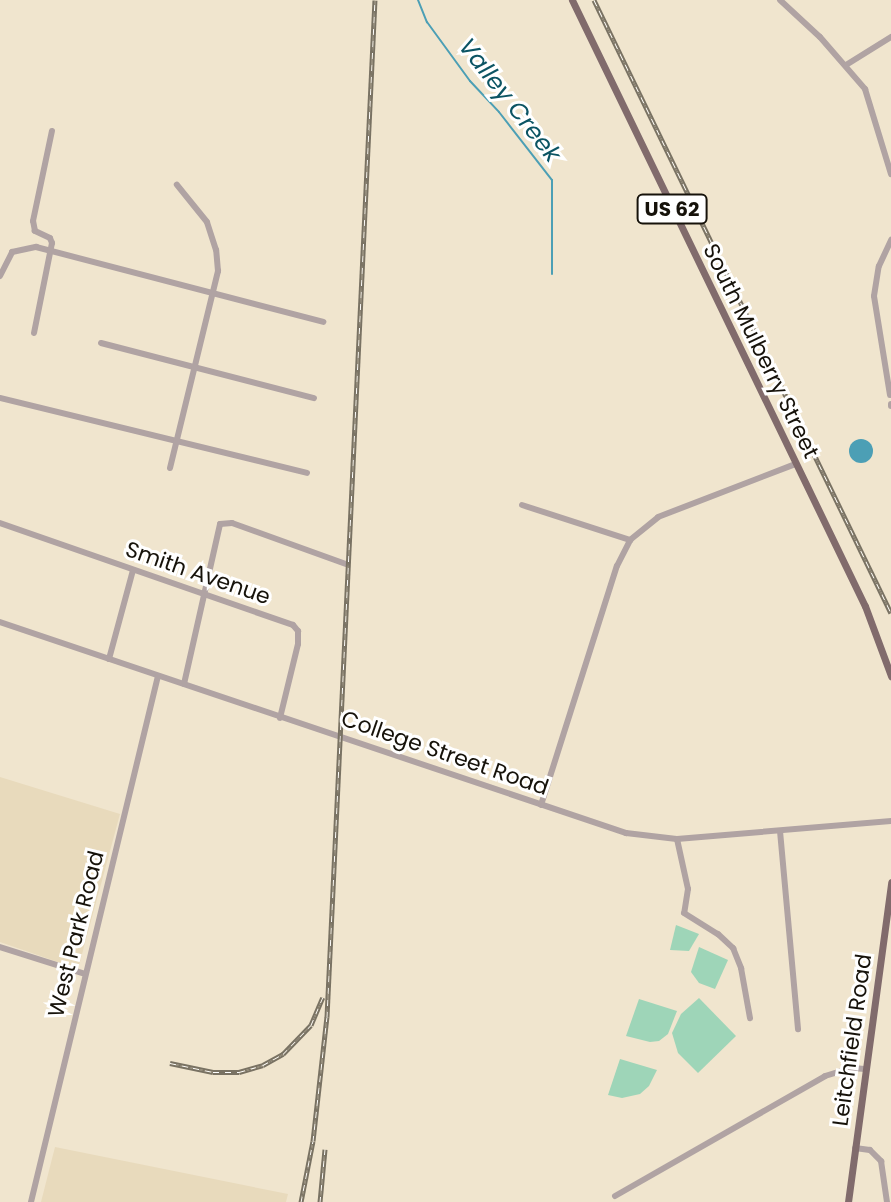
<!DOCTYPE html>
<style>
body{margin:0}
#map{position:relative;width:891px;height:1202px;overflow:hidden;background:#f0e5ce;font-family:Poppins,sans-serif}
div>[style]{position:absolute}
.built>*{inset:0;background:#e8dabc}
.green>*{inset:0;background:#9ed5b8}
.water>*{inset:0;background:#4c9fb5}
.round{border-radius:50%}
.stream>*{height:2px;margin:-1px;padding:0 1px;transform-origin:1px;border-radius:1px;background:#4c9fb5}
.minor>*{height:6px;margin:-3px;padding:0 3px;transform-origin:3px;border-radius:3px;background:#b0a3a3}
.major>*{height:7px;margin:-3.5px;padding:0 3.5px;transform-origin:3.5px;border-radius:3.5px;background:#816b6c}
.rail>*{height:5px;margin-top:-2.5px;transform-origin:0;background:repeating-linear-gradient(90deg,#fff 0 6px,#797263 0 12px);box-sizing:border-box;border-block:2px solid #797263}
span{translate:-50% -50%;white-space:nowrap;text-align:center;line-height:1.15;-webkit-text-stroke:6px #fff;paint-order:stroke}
.shield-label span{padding:2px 6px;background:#fff;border:2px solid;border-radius:6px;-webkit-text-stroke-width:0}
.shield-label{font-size:20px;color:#16120a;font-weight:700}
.street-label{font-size:22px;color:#16120a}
.water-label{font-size:24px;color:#0b5463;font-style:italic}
</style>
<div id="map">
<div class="built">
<div style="clip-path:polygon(0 777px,120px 814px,78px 969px,0 942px)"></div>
<div style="clip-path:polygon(55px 1147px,288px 1194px,286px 1202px,41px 1202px)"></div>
</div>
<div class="green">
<div style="clip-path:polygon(676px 925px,699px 934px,689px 951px,670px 950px)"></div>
<div style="clip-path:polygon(699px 947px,728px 960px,715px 989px,699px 983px,691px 972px)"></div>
<div style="clip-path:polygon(699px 998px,736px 1036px,698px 1073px,678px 1053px,672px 1033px,681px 1014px)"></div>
<div style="clip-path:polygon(639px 999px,677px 1011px,668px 1034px,659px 1041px,650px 1042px,626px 1036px)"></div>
<div style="clip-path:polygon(620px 1059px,657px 1070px,649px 1086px,640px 1094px,622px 1098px,608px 1095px)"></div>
</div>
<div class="water">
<div class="round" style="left:849px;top:439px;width:24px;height:24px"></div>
</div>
<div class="stream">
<div style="left:418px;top:0;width:24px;rotate:68deg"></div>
<div style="left:427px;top:22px;width:73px;rotate:53.9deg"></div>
<div style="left:470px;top:81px;width:42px;rotate:46.9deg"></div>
<div style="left:499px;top:112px;width:86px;rotate:52.1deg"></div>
<div style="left:552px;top:180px;width:94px;rotate:90deg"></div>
</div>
<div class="minor">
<div style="left:780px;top:0;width:54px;rotate:42.8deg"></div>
<div style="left:820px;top:37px;width:69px;rotate:49.1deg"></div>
<div style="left:865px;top:89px;width:89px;rotate:73deg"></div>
<div style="left:846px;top:65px;width:53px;rotate:-31.9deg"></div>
<div style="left:0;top:276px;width:27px;rotate:-63deg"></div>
<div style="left:12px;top:252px;width:25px;rotate:-12deg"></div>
<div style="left:36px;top:247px;width:297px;rotate:14.6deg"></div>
<div style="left:34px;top:333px;width:92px;rotate:-78.7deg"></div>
<div style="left:52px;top:243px;width:5px;rotate:-112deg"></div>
<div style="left:50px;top:238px;width:17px;rotate:-155deg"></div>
<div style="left:35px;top:231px;width:10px;rotate:-101deg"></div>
<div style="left:33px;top:221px;width:92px;rotate:-78.1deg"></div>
<div style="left:101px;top:343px;width:220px;rotate:14.5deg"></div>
<div style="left:890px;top:395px;width:100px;rotate:-99.2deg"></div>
<div style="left:874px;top:296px;width:30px;rotate:-81deg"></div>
<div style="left:879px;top:266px;width:29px;rotate:-65deg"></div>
<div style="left:0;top:398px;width:316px;rotate:13.7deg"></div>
<div style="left:891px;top:404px;width:2px;rotate:90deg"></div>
<div style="left:170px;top:468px;width:203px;rotate:-76.3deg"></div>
<div style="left:218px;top:271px;width:21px;rotate:-95deg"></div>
<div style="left:216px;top:250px;width:29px;rotate:-108deg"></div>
<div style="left:207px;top:222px;width:48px;rotate:-129deg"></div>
<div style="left:522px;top:505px;width:114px;rotate:18deg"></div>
<div style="left:0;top:523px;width:310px;rotate:19.2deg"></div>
<div style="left:293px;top:625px;width:8px;rotate:50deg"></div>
<div style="left:298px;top:631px;width:13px;rotate:90deg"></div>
<div style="left:298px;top:644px;width:76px;rotate:103.7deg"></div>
<div style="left:0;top:622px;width:661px;rotate:18.63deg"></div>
<div style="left:626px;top:833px;width:51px;rotate:6.7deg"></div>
<div style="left:677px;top:839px;width:215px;rotate:-4.8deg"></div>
<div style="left:109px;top:659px;width:92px;rotate:-74.9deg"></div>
<div style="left:184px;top:684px;width:164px;rotate:-77.3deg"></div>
<div style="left:220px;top:524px;width:12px;rotate:-5deg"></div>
<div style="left:232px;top:523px;width:121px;rotate:19.8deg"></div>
<div style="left:541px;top:805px;width:251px;rotate:-72.4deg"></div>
<div style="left:617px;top:566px;width:29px;rotate:-63deg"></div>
<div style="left:630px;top:540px;width:36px;rotate:-39deg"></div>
<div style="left:658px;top:517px;width:147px;rotate:-21.1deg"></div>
<div style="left:780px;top:831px;width:199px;rotate:84.8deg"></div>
<div style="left:677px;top:839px;width:51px;rotate:77.6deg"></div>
<div style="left:688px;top:889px;width:24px;rotate:99deg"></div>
<div style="left:684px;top:913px;width:40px;rotate:32deg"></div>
<div style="left:718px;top:934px;width:21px;rotate:43deg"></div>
<div style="left:733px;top:948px;width:22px;rotate:68deg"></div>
<div style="left:741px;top:968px;width:51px;rotate:79.8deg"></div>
<div style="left:0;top:947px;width:89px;rotate:17.6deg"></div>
<div style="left:855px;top:1148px;width:15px;rotate:8deg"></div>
<div style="left:870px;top:1150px;width:16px;rotate:45deg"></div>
<div style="left:881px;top:1161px;width:41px;rotate:81.7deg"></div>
<div style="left:615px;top:1196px;width:242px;rotate:-29.7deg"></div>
<div style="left:825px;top:1076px;width:28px;rotate:-17deg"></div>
<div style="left:852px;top:1068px;width:13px;rotate:4deg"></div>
<div style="left:31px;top:1202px;width:541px;rotate:-76.43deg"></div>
</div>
<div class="major">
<div style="left:572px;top:0;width:673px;rotate:64.2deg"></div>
<div style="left:865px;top:606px;width:75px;rotate:69.6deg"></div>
<div style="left:848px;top:1202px;width:323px;rotate:-82.3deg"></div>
</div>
<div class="rail">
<div style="left:594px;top:0;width:681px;rotate:64.15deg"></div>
<div style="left:170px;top:1063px;width:44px;rotate:11.8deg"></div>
<div style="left:213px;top:1072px;width:26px"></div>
<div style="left:239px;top:1072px;width:25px;rotate:-16deg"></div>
<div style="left:263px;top:1065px;width:23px;rotate:-29deg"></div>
<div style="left:283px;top:1054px;width:40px;rotate:-46deg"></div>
<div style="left:311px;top:1025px;width:30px;rotate:-67deg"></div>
<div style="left:301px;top:1202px;width:62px;rotate:-78.9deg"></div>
<div style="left:313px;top:1141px;width:125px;rotate:-83.6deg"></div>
<div style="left:327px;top:1017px;width:1018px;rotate:-87.3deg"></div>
<div style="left:320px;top:1202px;width:53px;rotate:-84.6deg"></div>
</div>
<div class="shield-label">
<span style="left:672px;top:209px">US 62</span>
</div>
<div class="street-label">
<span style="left:761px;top:351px;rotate:64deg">South Mulberry Street</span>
<span style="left:198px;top:573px;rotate:19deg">Smith Avenue</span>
<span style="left:445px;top:753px;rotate:19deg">College Street Road</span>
<span style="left:76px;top:934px;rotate:-76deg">West Park Road</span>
<span style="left:852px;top:1040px;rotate:-82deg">Leitchfield Road</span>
</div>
<div class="water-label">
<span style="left:510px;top:100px;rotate:52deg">Valley Creek</span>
</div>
</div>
